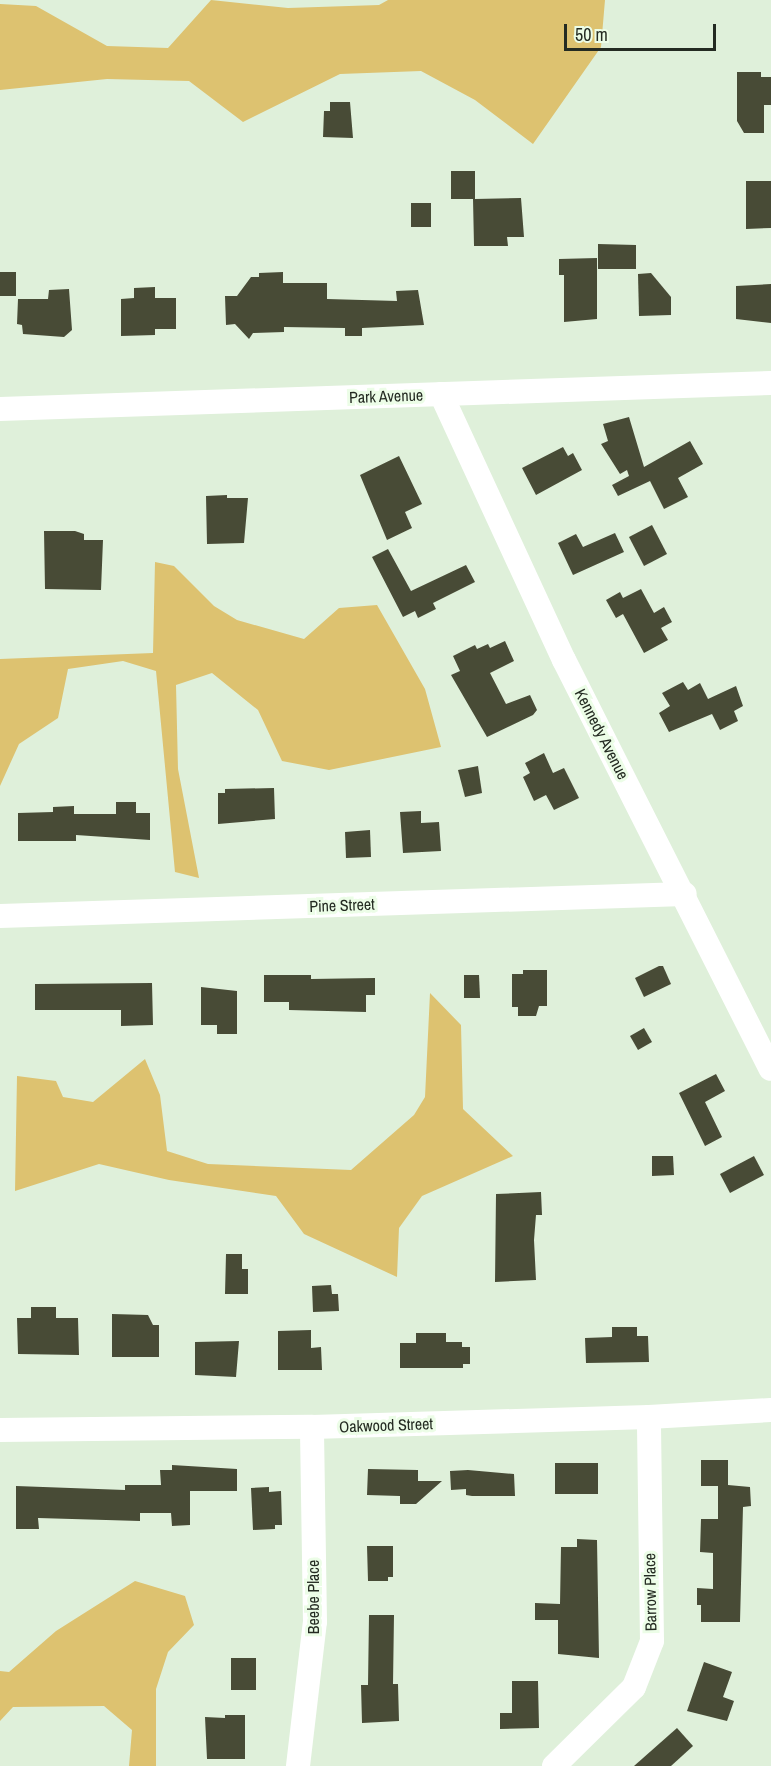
<!DOCTYPE html>
<style>
body{margin:0}
#map{position:relative;width:771px;height:1766px;overflow:hidden;background:#dff0da;font-family:"Archivo Narrow",sans-serif}
div>[style]{position:absolute}
.green>*{inset:0;background:#ddc270}
.building>*{inset:0;background:#484b36}
.street>*{height:24px;margin:-12px;padding:0 12px;transform-origin:12px;border-radius:12px;background:#fff}
span{translate:-50% -50%;white-space:nowrap;text-align:center;line-height:1.15;-webkit-text-stroke:6px #ecfde7;paint-order:stroke}
.street-label{font-size:16px;color:#242b22}
.scale{position:absolute;left:564px;top:24px;width:152px;height:27px;box-sizing:border-box;border:3px solid #242b22;border-top:0;padding-left:8px;font-size:18px;line-height:21px;white-space:nowrap;color:#242b22;-webkit-text-stroke:4px #ecfde7;paint-order:stroke}
</style>
<div id="map">
<div class="green">
<div style="clip-path:polygon(211px 0,288px 8px,379px 5px,388px 0,605px 0,601px 47px,533px 144px,475px 100px,421px 71px,340px 74px,243px 122px,189px 81px,107px 79px,0 90px,0 4px,36px 6px,107px 46px,168px 48px)"></div>
<div style="clip-path:polygon(155px 562px,174px 566px,214px 606px,237px 620px,304px 639px,339px 608px,377px 605px,425px 689px,441px 747px,329px 770px,282px 761px,258px 710px,212px 673px,176px 685px,178px 769px,199px 878px,175px 872px,156px 671px,123px 661px,68px 669px,58px 718px,19px 744px,0 786px,0 659px,153px 653px)"></div>
<div style="clip-path:polygon(430px 993px,461px 1025px,463px 1109px,513px 1156px,422px 1196px,399px 1228px,397px 1277px,304px 1234px,276px 1196px,169px 1180px,99px 1164px,15px 1191px,17px 1076px,56px 1081px,63px 1097px,93px 1102px,145px 1059px,160px 1095px,167px 1151px,208px 1164px,351px 1170px,414px 1115px,425px 1097px)"></div>
<div style="clip-path:polygon(135px 1581px,185px 1596px,194px 1625px,168px 1652px,156px 1689px,156px 1766px,129px 1766px,132px 1730px,104px 1706px,13px 1707px,0 1721px,0 1671px,9px 1672px,56px 1631px)"></div>
</div>
<div class="building">
<div style="clip-path:polygon(737px 72px,761px 72px,761px 77px,771px 77px,771px 105px,764px 105px,764px 133px,744px 133px,737px 121px)"></div>
<div style="clip-path:polygon(330px 102px,350px 102px,353px 138px,323px 137px,324px 111px,330px 111px)"></div>
<div style="clip-path:polygon(451px 171px,475px 171px,475px 199px,521px 198px,524px 237px,507px 237px,508px 246px,474px 246px,473px 199px,451px 199px)"></div>
<div style="clip-path:polygon(746px 181px,771px 181px,771px 228px,746px 229px)"></div>
<div style="clip-path:polygon(411px 203px,431px 203px,431px 227px,411px 227px)"></div>
<div style="clip-path:polygon(598px 244px,636px 245px,636px 269px,598px 269px)"></div>
<div style="clip-path:polygon(597px 258px,597px 319px,564px 322px,564px 275px,559px 275px,559px 259px)"></div>
<div style="clip-path:polygon(0 272px,16px 272px,16px 296px,0 296px)"></div>
<div style="clip-path:polygon(283px 272px,283px 283px,327px 283px,327px 299px,397px 301px,396px 291px,418px 290px,424px 325px,362px 328px,362px 336px,345px 336px,345px 328px,284px 327px,284px 332px,253px 333px,249px 339px,235px 324px,226px 325px,225px 296px,237px 296px,251px 277px,259px 277px,259px 273px)"></div>
<div style="clip-path:polygon(651px 273px,671px 297px,671px 315px,639px 316px,638px 274px)"></div>
<div style="clip-path:polygon(771px 284px,771px 323px,736px 319px,736px 286px)"></div>
<div style="clip-path:polygon(155px 287px,155px 298px,176px 298px,176px 329px,155px 329px,155px 335px,121px 336px,121px 299px,134px 298px,134px 288px)"></div>
<div style="clip-path:polygon(69px 289px,72px 330px,64px 337px,23px 334px,22px 325px,17px 324px,18px 299px,48px 299px,49px 290px)"></div>
<div style="clip-path:polygon(629px 417px,644px 467px,690px 441px,703px 464px,678px 478px,688px 497px,664px 509px,650px 481px,618px 496px,612px 485px,629px 476px,627px 470px,620px 474px,601px 444px,608px 441px,603px 424px)"></div>
<div style="clip-path:polygon(563px 447px,568px 456px,573px 453px,582px 470px,536px 495px,522px 468px)"></div>
<div style="clip-path:polygon(399px 456px,422px 504px,405px 512px,412px 528px,387px 540px,360px 475px)"></div>
<div style="clip-path:polygon(227px 495px,227px 498px,248px 498px,244px 543px,207px 544px,206px 496px)"></div>
<div style="clip-path:polygon(652px 525px,667px 554px,644px 566px,629px 537px)"></div>
<div style="clip-path:polygon(44px 531px,75px 531px,84px 534px,84px 540px,103px 540px,101px 590px,45px 589px)"></div>
<div style="clip-path:polygon(615px 533px,624px 552px,573px 575px,558px 543px,576px 534px,583px 547px)"></div>
<div style="clip-path:polygon(388px 549px,411px 591px,466px 565px,475px 582px,433px 603px,436px 609px,418px 618px,415px 611px,403px 617px,372px 557px)"></div>
<div style="clip-path:polygon(641px 589px,654px 613px,664px 607px,672px 622px,661px 628px,668px 640px,644px 653px,623px 614px,616px 618px,606px 600px,620px 592px,623px 598px)"></div>
<div style="clip-path:polygon(505px 641px,514px 661px,490px 673px,506px 704px,530px 695px,537px 710px,533px 715px,487px 737px,451px 675px,460px 671px,453px 656px,475px 645px,477px 649px,488px 644px,490px 648px)"></div>
<div style="clip-path:polygon(683px 682px,688px 690px,700px 683px,708px 699px,736px 686px,743px 706px,734px 711px,738px 721px,720px 730px,712px 714px,669px 732px,659px 713px,670px 706px,662px 693px)"></div>
<div style="clip-path:polygon(544px 753px,553px 773px,564px 768px,579px 798px,554px 810px,546px 795px,534px 801px,523px 777px,530px 773px,525px 763px)"></div>
<div style="clip-path:polygon(478px 766px,482px 793px,465px 797px,458px 770px)"></div>
<div style="clip-path:polygon(274px 788px,275px 819px,218px 824px,218px 793px,225px 793px,225px 789px)"></div>
<div style="clip-path:polygon(116px 802px,136px 802px,136px 813px,150px 813px,150px 840px,76px 835px,76px 841px,18px 841px,18px 813px,53px 812px,53px 807px,74px 806px,74px 814px,116px 814px)"></div>
<div style="clip-path:polygon(421px 811px,421px 823px,439px 822px,441px 851px,403px 853px,400px 812px)"></div>
<div style="clip-path:polygon(370px 830px,371px 857px,346px 858px,345px 832px)"></div>
<div style="clip-path:polygon(659px 966px,663px 966px,671px 984px,644px 997px,635px 978px)"></div>
<div style="clip-path:polygon(523px 970px,547px 970px,547px 1006px,539px 1006px,536px 1016px,518px 1016px,518px 1007px,512px 1007px,512px 974px,523px 974px)"></div>
<div style="clip-path:polygon(264px 975px,311px 975px,311px 979px,375px 978px,375px 995px,366px 995px,366px 1012px,289px 1010px,289px 1002px,264px 1002px)"></div>
<div style="clip-path:polygon(464px 975px,479px 975px,480px 998px,464px 998px)"></div>
<div style="clip-path:polygon(152px 983px,153px 1025px,121px 1026px,121px 1010px,35px 1010px,35px 984px)"></div>
<div style="clip-path:polygon(201px 987px,237px 991px,237px 1034px,217px 1034px,217px 1025px,201px 1025px)"></div>
<div style="clip-path:polygon(644px 1028px,652px 1042px,638px 1050px,630px 1036px)"></div>
<div style="clip-path:polygon(716px 1074px,725px 1091px,705px 1102px,722px 1137px,705px 1146px,679px 1093px)"></div>
<div style="clip-path:polygon(652px 1156px,673px 1156px,674px 1175px,652px 1176px)"></div>
<div style="clip-path:polygon(754px 1156px,764px 1175px,730px 1193px,720px 1174px)"></div>
<div style="clip-path:polygon(541px 1192px,542px 1215px,536px 1215px,534px 1240px,536px 1280px,495px 1282px,496px 1194px)"></div>
<div style="clip-path:polygon(226px 1254px,242px 1254px,242px 1269px,248px 1269px,248px 1294px,225px 1294px)"></div>
<div style="clip-path:polygon(331px 1285px,332px 1294px,338px 1294px,339px 1311px,313px 1312px,312px 1286px)"></div>
<div style="clip-path:polygon(31px 1307px,56px 1307px,56px 1318px,78px 1318px,79px 1355px,18px 1354px,17px 1318px,31px 1318px)"></div>
<div style="clip-path:polygon(112px 1314px,148px 1315px,153px 1325px,159px 1325px,159px 1357px,112px 1357px)"></div>
<div style="clip-path:polygon(612px 1327px,637px 1327px,637px 1336px,648px 1336px,649px 1362px,586px 1363px,585px 1338px,612px 1337px)"></div>
<div style="clip-path:polygon(311px 1330px,311px 1348px,321px 1347px,322px 1370px,278px 1370px,278px 1331px)"></div>
<div style="clip-path:polygon(416px 1333px,446px 1333px,446px 1342px,462px 1342px,462px 1347px,470px 1347px,470px 1364px,463px 1364px,463px 1368px,400px 1368px,400px 1343px,416px 1343px)"></div>
<div style="clip-path:polygon(239px 1341px,236px 1377px,195px 1375px,195px 1342px)"></div>
<div style="clip-path:polygon(701px 1460px,728px 1460px,728px 1485px,750px 1487px,751px 1506px,743px 1507px,740px 1622px,701px 1622px,701px 1605px,697px 1605px,697px 1588px,713px 1589px,713px 1553px,700px 1552px,701px 1519px,718px 1519px,718px 1486px,701px 1486px)"></div>
<div style="clip-path:polygon(555px 1463px,598px 1463px,598px 1494px,555px 1494px)"></div>
<div style="clip-path:polygon(172px 1465px,237px 1469px,237px 1491px,190px 1491px,190px 1525px,172px 1526px,171px 1513px,140px 1513px,140px 1521px,38px 1518px,39px 1529px,16px 1529px,16px 1486px,125px 1490px,125px 1485px,161px 1485px,160px 1470px,172px 1470px)"></div>
<div style="clip-path:polygon(368px 1469px,418px 1470px,418px 1481px,442px 1481px,416px 1504px,400px 1504px,400px 1496px,367px 1495px)"></div>
<div style="clip-path:polygon(468px 1470px,514px 1474px,515px 1496px,472px 1496px,466px 1495px,466px 1489px,451px 1490px,450px 1471px)"></div>
<div style="clip-path:polygon(269px 1487px,269px 1492px,281px 1491px,282px 1525px,275px 1525px,275px 1529px,253px 1530px,251px 1488px)"></div>
<div style="clip-path:polygon(577px 1539px,597px 1540px,599px 1658px,558px 1654px,558px 1620px,535px 1620px,535px 1603px,560px 1604px,561px 1547px,577px 1547px)"></div>
<div style="clip-path:polygon(367px 1546px,393px 1546px,393px 1577px,388px 1577px,388px 1581px,368px 1581px)"></div>
<div style="clip-path:polygon(369px 1615px,394px 1615px,393px 1684px,398px 1684px,399px 1721px,362px 1723px,361px 1685px,368px 1685px)"></div>
<div style="clip-path:polygon(231px 1658px,256px 1658px,256px 1690px,231px 1690px)"></div>
<div style="clip-path:polygon(704px 1662px,732px 1672px,723px 1697px,734px 1701px,727px 1721px,687px 1711px)"></div>
<div style="clip-path:polygon(512px 1681px,538px 1681px,539px 1728px,500px 1729px,500px 1713px,512px 1713px)"></div>
<div style="clip-path:polygon(225px 1715px,245px 1715px,245px 1759px,207px 1759px,205px 1717px,225px 1718px)"></div>
<div style="clip-path:polygon(677px 1728px,693px 1746px,671px 1766px,634px 1766px)"></div>
</div>
<div class="street">
<div style="left:441px;top:394px;width:293px;rotate:65.2deg"></div>
<div style="left:564px;top:660px;width:458px;rotate:63.2deg"></div>
<div style="left:0;top:409px;width:771px;rotate:-1.93deg"></div>
<div style="left:0;top:916px;width:685px;rotate:-1.84deg"></div>
<div style="left:0;top:1430px;width:312px;rotate:-0.6deg"></div>
<div style="left:312px;top:1427px;width:337px;rotate:-1.7deg"></div>
<div style="left:649px;top:1417px;width:122px;rotate:-3.3deg"></div>
<div style="left:298px;top:1766px;width:145px;rotate:-83.3deg"></div>
<div style="left:315px;top:1622px;width:195px;rotate:-90.9deg"></div>
<div style="left:554px;top:1766px;width:112px;rotate:-44.6deg"></div>
<div style="left:634px;top:1687px;width:49px;rotate:-68.6deg"></div>
<div style="left:652px;top:1641px;width:224px;rotate:-90.8deg"></div>
</div>
<div class="street-label">
<span style="left:386px;top:396px;rotate:-2deg">Park Avenue</span>
<span style="left:602px;top:734px;rotate:63deg">Kennedy Avenue</span>
<span style="left:342px;top:905px;rotate:-2deg">Pine Street</span>
<span style="left:386px;top:1425px;rotate:-2deg">Oakwood Street</span>
<span style="left:650px;top:1592px;rotate:-91deg">Barrow Place</span>
<span style="left:313px;top:1597px;rotate:-90deg">Beebe Place</span>
</div>
<div class="scale">50 m</div>
</div>
